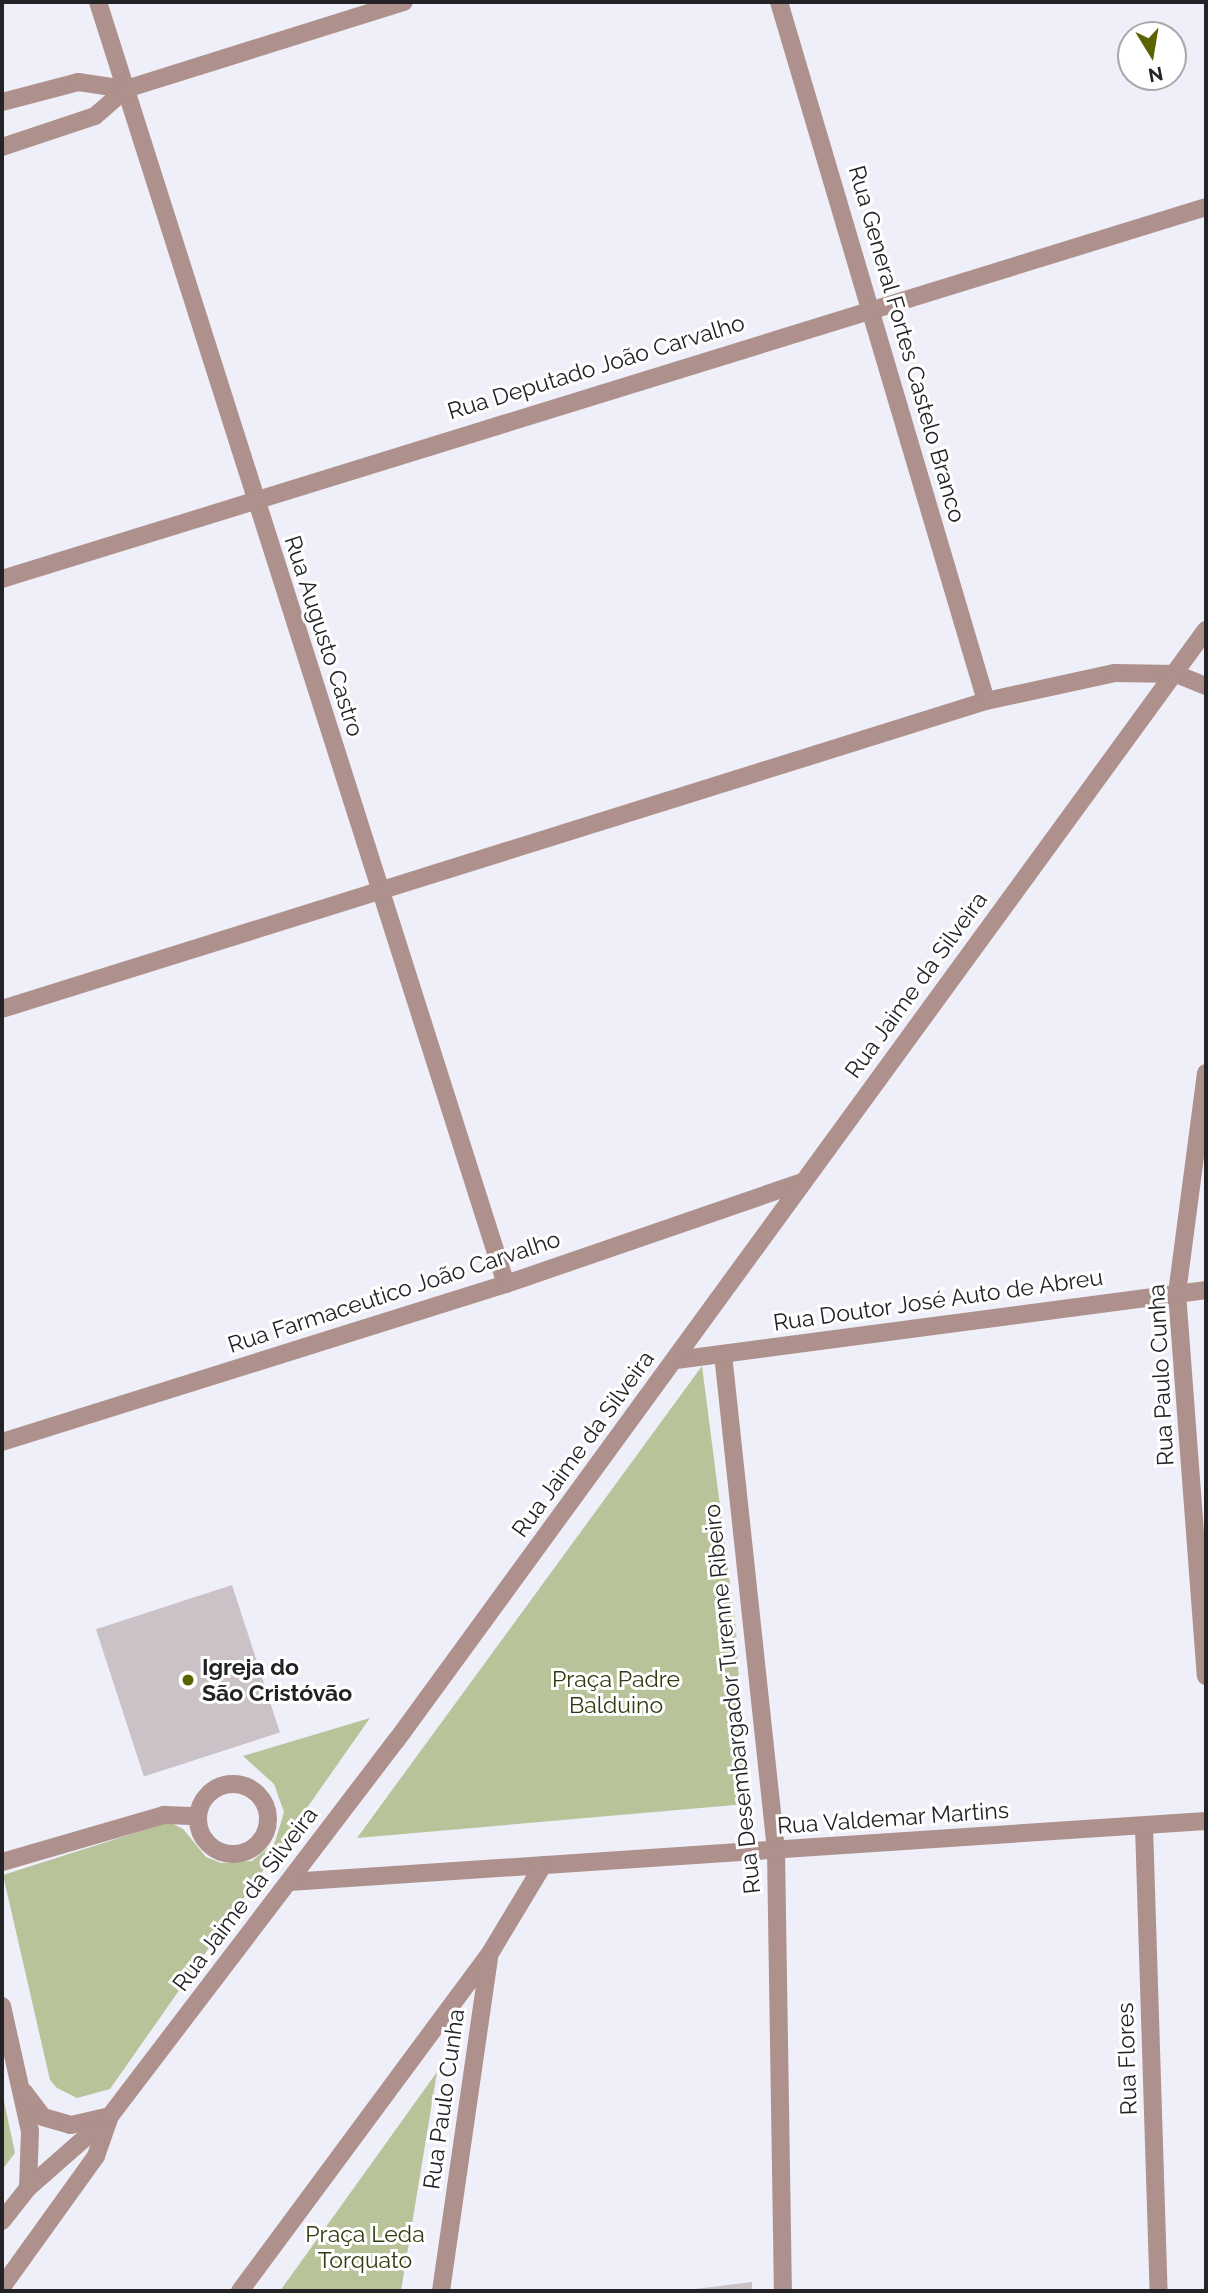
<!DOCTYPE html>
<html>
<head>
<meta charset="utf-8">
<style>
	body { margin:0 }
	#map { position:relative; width:1208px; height:2293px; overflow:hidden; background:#eeeff9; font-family:Raleway,sans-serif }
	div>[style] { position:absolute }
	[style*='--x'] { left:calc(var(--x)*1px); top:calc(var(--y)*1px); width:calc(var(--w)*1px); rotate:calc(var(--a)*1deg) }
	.green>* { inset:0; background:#b8c399 }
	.building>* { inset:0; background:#cbc2c8; transform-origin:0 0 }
	.minor>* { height:18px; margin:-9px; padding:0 9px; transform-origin:9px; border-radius:9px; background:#ae918c }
	.minor>.ring { margin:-9px; padding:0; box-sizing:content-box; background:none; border:18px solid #ae918c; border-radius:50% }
	.tertiary>* { height:18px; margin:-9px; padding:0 9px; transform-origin:9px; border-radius:9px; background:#ae918c }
	.dots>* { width:19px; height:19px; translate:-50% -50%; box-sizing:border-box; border:4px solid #fff; border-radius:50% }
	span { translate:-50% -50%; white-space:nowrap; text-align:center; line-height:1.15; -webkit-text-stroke:6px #fff; paint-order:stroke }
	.street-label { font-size:23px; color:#232327 }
	.poi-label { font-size:23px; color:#232327; font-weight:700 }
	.left { translate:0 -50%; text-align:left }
	.park-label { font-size:23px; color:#323a0f }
	.frame { position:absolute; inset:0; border:4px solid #232327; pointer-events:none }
	.north { position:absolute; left:1117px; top:21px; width:70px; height:70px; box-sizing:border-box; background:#fff; border:2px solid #a7a7a9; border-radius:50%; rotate:169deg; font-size:19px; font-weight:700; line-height:28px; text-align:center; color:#232327 }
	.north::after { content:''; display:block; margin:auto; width:24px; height:32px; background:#5b6300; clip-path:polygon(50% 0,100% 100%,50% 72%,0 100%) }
</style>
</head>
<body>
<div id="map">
	<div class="green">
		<div style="clip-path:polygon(702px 1366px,736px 1630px,746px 1804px,357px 1838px)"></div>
		<div style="clip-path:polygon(370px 1718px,110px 2089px,77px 2098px,57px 2088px,50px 2080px,3px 1875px,169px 1822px,183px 1829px,206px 1857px,221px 1863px,252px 1861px,275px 1842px,284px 1812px,274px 1784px,243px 1756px)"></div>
		<div style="clip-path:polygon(437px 2072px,401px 2291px,280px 2291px)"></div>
		<div style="clip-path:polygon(2px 2092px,15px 2153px,2px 2170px)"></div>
	</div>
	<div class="building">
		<div style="left:232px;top:1585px;width:155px;height:143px;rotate:72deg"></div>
		<div style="clip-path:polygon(752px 2282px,752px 2291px,687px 2291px,687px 2290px)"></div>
	</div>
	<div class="minor">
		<div style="--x:98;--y:2;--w:1345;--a:72.35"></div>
		<div style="--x:779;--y:2;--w:729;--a:73.5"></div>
		<div style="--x:2;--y:102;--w:79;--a:-14.7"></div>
		<div style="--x:78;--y:82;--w:49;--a:8.3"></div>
		<div style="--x:2;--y:147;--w:98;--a:-18.4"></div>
		<div style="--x:95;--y:116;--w:41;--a:-41.1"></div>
		<div style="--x:126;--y:89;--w:291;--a:-17.4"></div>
		<div style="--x:2;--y:579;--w:1260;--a:-17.17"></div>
		<div style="--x:2;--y:1009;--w:1031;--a:-17.38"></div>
		<div style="--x:986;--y:701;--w:131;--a:-12.3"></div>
		<div style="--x:1114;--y:673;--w:62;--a:0.9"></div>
		<div style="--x:1176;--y:674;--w:32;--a:22"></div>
		<div style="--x:1206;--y:1073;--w:222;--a:97.5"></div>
		<div style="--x:1177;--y:1293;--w:384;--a:85.7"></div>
		<div style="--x:723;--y:1354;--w:500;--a:83.9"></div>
		<div style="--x:776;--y:1851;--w:440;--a:89.1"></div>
		<div style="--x:676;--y:1360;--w:535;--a:-7.52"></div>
		<div style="--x:2;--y:1442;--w:528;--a:-17.41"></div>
		<div style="--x:506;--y:1284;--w:311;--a:-19"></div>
		<div class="ring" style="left:198px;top:1784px;width:52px;height:52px"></div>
		<div style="--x:1144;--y:1826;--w:465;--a:88.2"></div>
		<div style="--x:2;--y:1862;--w:169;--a:-16.2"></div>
		<div style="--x:164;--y:1815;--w:34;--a:2"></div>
		<div style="--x:289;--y:1882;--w:919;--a:-3.81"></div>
		<div style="--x:2;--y:2006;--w:128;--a:77.4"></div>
		<div style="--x:30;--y:2131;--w:57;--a:92"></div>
		<div style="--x:24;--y:2092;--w:31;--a:53"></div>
		<div style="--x:43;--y:2117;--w:29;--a:16"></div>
		<div style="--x:71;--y:2125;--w:40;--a:-13"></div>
		<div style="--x:240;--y:2291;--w:418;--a:-53.5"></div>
		<div style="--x:489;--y:1955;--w:105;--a:-59"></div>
		<div style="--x:441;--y:2291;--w:336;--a:-81.8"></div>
	</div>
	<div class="tertiary">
		<div style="--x:2;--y:2221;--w:42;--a:-51.8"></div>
		<div style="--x:28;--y:2188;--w:109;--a:-41.3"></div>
		<div style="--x:2;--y:2287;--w:161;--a:-54.3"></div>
		<div style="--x:96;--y:2156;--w:42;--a:-70.7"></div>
		<div style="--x:110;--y:2116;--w:472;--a:-52.7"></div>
		<div style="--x:396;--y:1741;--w:1375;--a:-53.91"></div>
	</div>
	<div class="dots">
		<div style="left:188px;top:1680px;background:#5b6300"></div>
	</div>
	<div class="street-label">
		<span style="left:907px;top:344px;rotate:74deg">Rua General Fortes Castelo Branco</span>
		<span style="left:596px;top:367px;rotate:-17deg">Rua Deputado João Carvalho</span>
		<span style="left:324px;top:636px;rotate:72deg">Rua Augusto Castro</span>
		<span style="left:916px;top:985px;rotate:-54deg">Rua Jaime da Silveira</span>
		<span style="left:394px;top:1292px;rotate:-18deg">Rua Farmaceutico João Carvalho</span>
		<span style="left:938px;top:1300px;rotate:-8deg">Rua Doutor José Auto de Abreu</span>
		<span style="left:1161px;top:1375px;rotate:-93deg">Rua Paulo Cunha</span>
		<span style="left:583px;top:1444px;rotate:-54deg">Rua Jaime da Silveira</span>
		<span style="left:732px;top:1699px;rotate:-96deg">Rua Desembargador Turenne Ribeiro</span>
		<span style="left:893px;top:1818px;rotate:-4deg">Rua Valdemar Martins</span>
		<span style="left:245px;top:1899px;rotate:-53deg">Rua Jaime da Silveira</span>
		<span style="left:1127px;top:2059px;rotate:-92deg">Rua Flores</span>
		<span style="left:444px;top:2099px;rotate:-82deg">Rua Paulo Cunha</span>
	</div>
	<div class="poi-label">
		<span class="left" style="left:202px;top:1680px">Igreja do<br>São Cristóvão</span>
	</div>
	<div class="park-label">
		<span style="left:616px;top:1692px">Praça Padre<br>Balduino</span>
		<span style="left:365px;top:2247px">Praça Leda<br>Torquato</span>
	</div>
	<div class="frame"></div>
	<div class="north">N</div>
</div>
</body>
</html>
